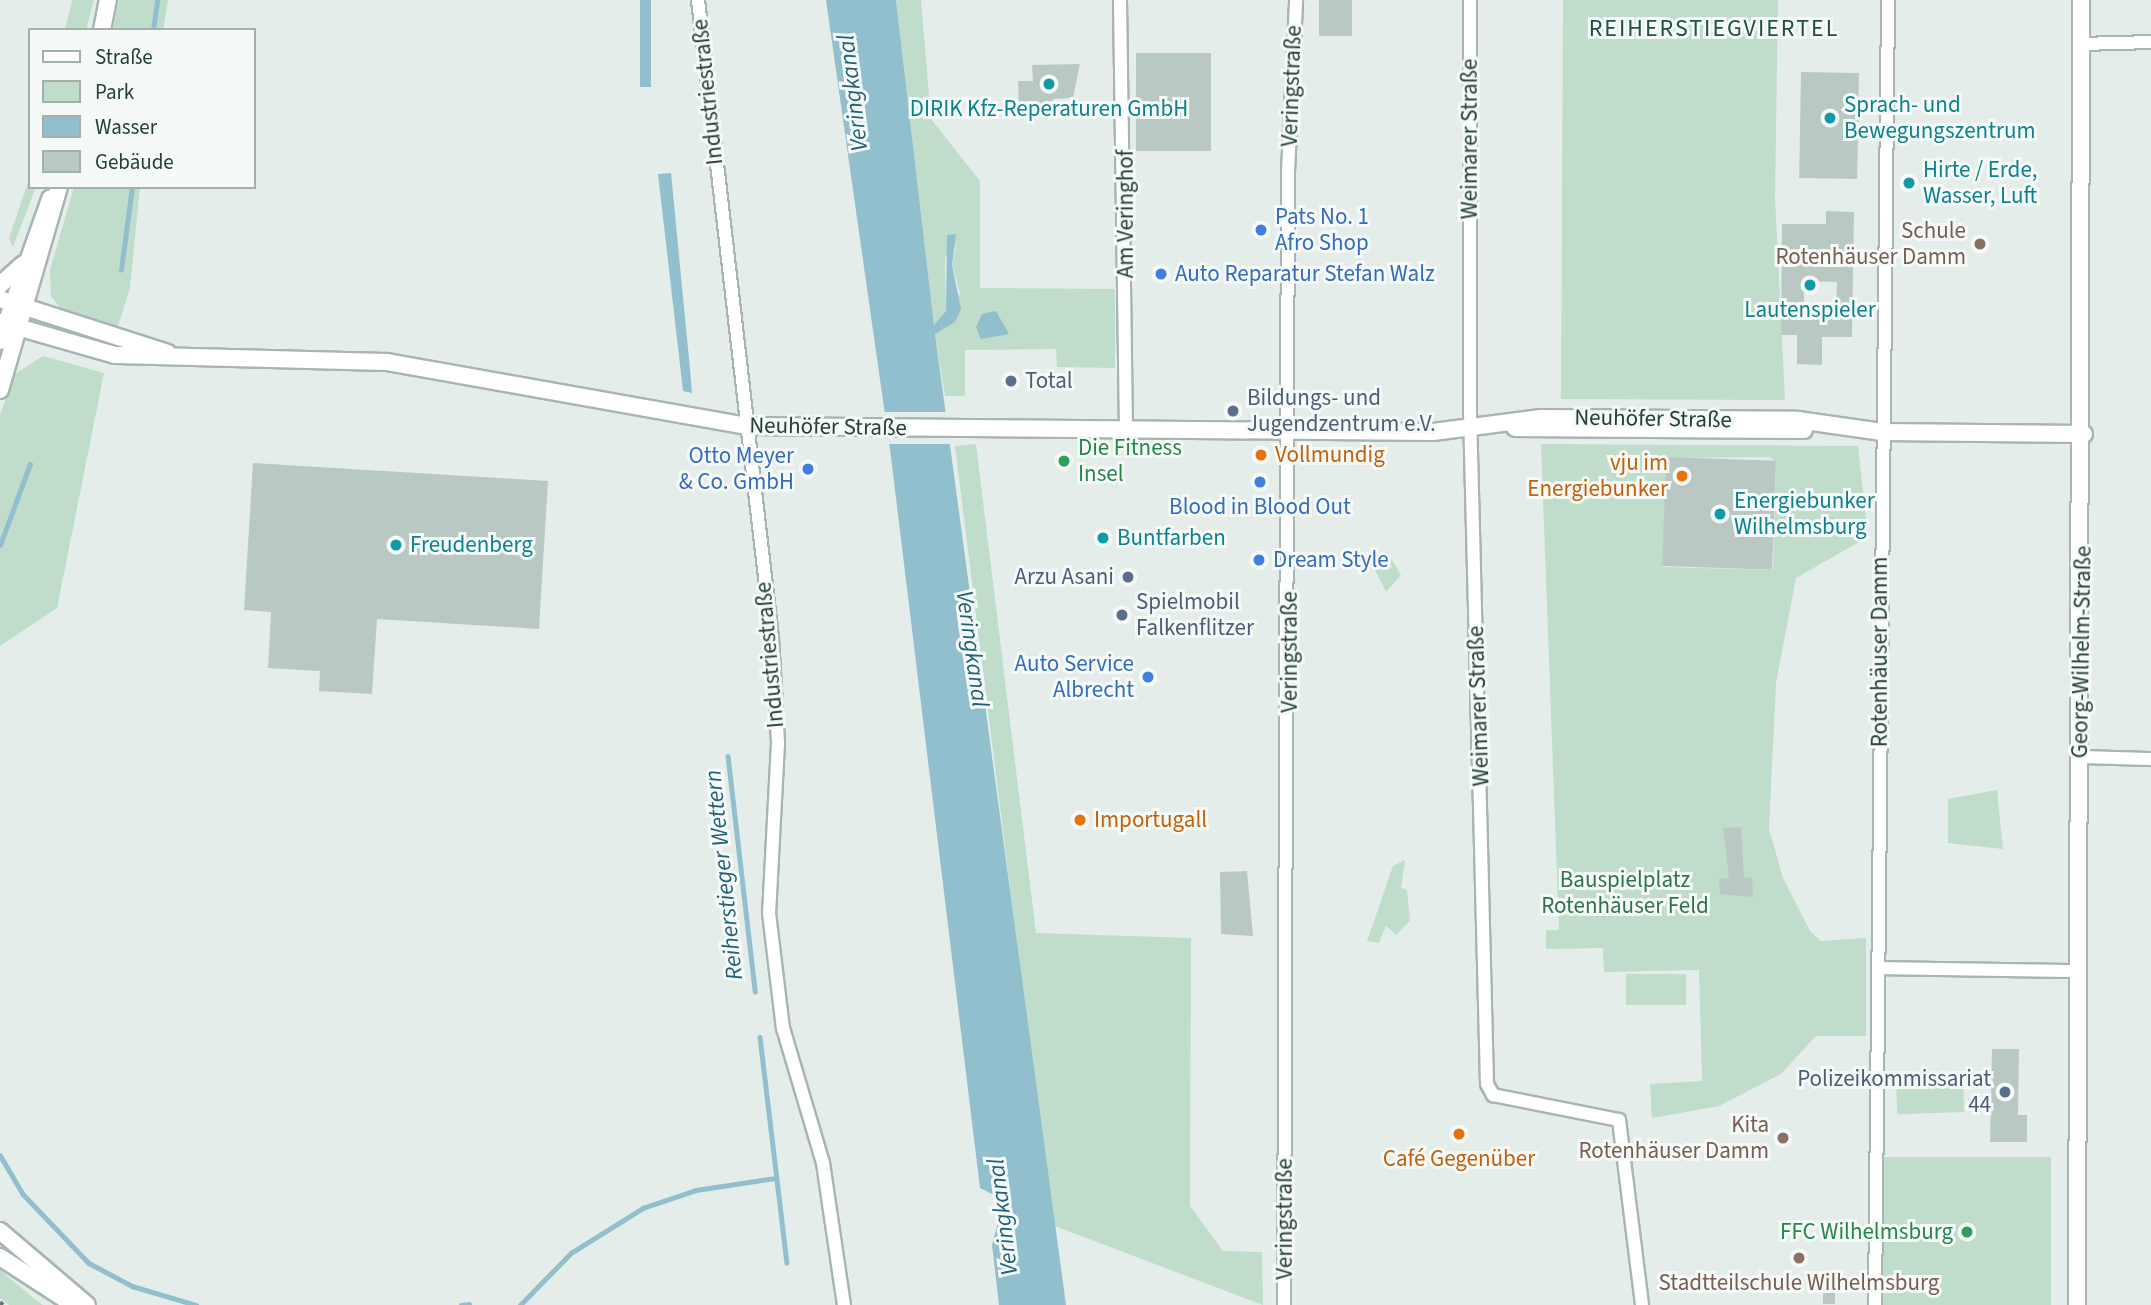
<!DOCTYPE html>
<html>
<head>
<meta charset="utf-8">
<style>
	body { margin:0 }
	#map { position:relative; width:2151px; height:1305px; overflow:hidden; background:#e5edea; font-family:"Source Sans 3",sans-serif }
	div>[style] { position:absolute }
	[style*='--x'] { left:calc(var(--x)*1px); top:calc(var(--y)*1px); width:calc(var(--w)*1px); rotate:calc(var(--a)*1deg) }
	.green>* { inset:0; background:#bfddca; transform-origin:0 0 }
	.water>* { inset:0; background:#91bfce; transform-origin:0 0 }
	.pier>* { inset:0; background:#e5edea; transform-origin:0 0 }
	.stream>* { height:4.5px; margin:-2.25px; padding:0 2.25px; transform-origin:2.25px; border-radius:2.25px; background:#91bfce }
	.building>* { inset:0; background:#bac8c4; transform-origin:0 0 }
	.roads { filter:drop-shadow(2px 0 #a8b5b2) drop-shadow(-2px 0 #a8b5b2) drop-shadow(0 2px #a8b5b2) drop-shadow(0 -2px #a8b5b2) }
	.street>* { height:12px; margin:-6px; padding:0 6px; transform-origin:6px; border-radius:6px; background:#fff }
	.secondary>* { height:16px; margin:-8px; padding:0 8px; transform-origin:8px; border-radius:8px; background:#fff }
	.rail>* { height:4.5px; margin-top:-2.25px; transform-origin:0; background:repeating-linear-gradient(90deg,#607975 0 14px,transparent 0 21px) }
	.dots>* { width:19px; height:19px; translate:-50% -50%; box-sizing:border-box; border:4px solid #f5faf8; border-radius:50% }
	span { translate:-50% -50%; white-space:nowrap; text-align:center; line-height:1.15; -webkit-text-stroke:6px #f5faf8; paint-order:stroke }
	.street-label { font-size:23px; color:#253e3a }
	.culture-label { font-size:23px; color:#0d838f }
	.left { translate:0 -50%; text-align:left }
	.shop-label { font-size:23px; color:#366cbe }
	.right { translate:-100% -50%; text-align:right }
	.education-label { font-size:23px; color:#785e54 }
	.service-label { font-size:23px; color:#4e5e75 }
	.leisure-label { font-size:23px; color:#27864d }
	.food-label { font-size:23px; color:#c56008 }
	.park-label { font-size:23px; color:#317351 }
	.neighbourhood-label { font-size:24px; color:#224f48; letter-spacing:2px }
	.water-label { font-size:24px; color:#226177; font-style:italic }
	.legend { position:absolute; left:28px; top:28px; width:228px; height:161px; box-sizing:border-box; background:#f5faf8; border:2px solid #a2afac; margin:0; padding:9px 12px; list-style:none; font-size:21px; color:#253e3a }
	.legend li { display:flex; align-items:center; gap:14px; height:35px }
	.legend b { width:35px; border:2px solid #a2afac }
</style>
</head>
<body>
<div id="map">
	<div class="green">
		<div style="clip-path:polygon(72px 0,94px 0,86px 30px,65px 30px)"></div>
		<div style="clip-path:polygon(119px 0,168px 0,163px 30px,113px 30px)"></div>
		<div style="clip-path:polygon(896px 0,921px 0,931px 119px,980px 181px,980px 288px,1115px 289px,1115px 368px,1057px 367px,1056px 349px,965px 350px,965px 396px,945px 396px,935px 334px,960px 293px,952px 265px,956px 244px,945px 258px,946px 311px,934px 325px)"></div>
		<div style="clip-path:polygon(1563px 0,1778px 0,1775px 197px,1785px 400px,1561px 399px)"></div>
		<div style="clip-path:polygon(30px 176px,30px 187px,36px 187px,13px 247px,9px 238px)"></div>
		<div style="clip-path:polygon(74px 187px,140px 187px,130px 288px,118px 326px,61px 309px,51px 296px,50px 270px)"></div>
		<div style="clip-path:polygon(43px 356px,104px 373px,57px 608px,0 646px,0 415px,15px 374px)"></div>
		<div style="clip-path:polygon(976px 444px,1036px 933px,1191px 938px,1190px 1206px,1223px 1251px,1262px 1252px,1263px 1305px,1052px 1225px,955px 446px)"></div>
		<div style="clip-path:polygon(evenodd,1541px 444px,1858px 446px,1868px 537px,1796px 578px,1776px 683px,1769px 829px,1783px 878px,1810px 931px,1821px 941px,1866px 938px,1866px 1036px,1816px 1036px,1781px 1074px,1719px 1106px,1652px 1118px,1650px 1084px,1702px 1081px,1699px 970px,1604px 972px,1603px 948px,1546px 949px,1546px 930px,1559px 930px,1541px 444px,1770px 457px,1776px 462px,1773px 570px,1663px 567px,1666px 458px,1770px 457px)"></div>
		<div style="clip-path:polygon(1387px 552px,1401px 575px,1386px 592px,1373px 566px)"></div>
		<div style="clip-path:polygon(1997px 790px,2003px 849px,1948px 843px,1948px 799px)"></div>
		<div style="clip-path:polygon(1405px 860px,1401px 888px,1407px 890px,1410px 921px,1396px 935px,1386px 926px,1379px 943px,1367px 941px,1393px 866px)"></div>
		<div style="left:1686px;top:974px;width:31px;height:60px;rotate:90deg"></div>
		<div style="left:1963px;top:1075px;width:37px;height:67px;rotate:88deg"></div>
		<div style="left:2051px;top:1157px;width:148px;height:168px;rotate:90deg"></div>
		<div style="clip-path:polygon(0 1270px,31px 1296px,43px 1305px,9px 1305px,0 1298px)"></div>
	</div>
	<div class="water">
		<div style="left:640px;top:0;width:11px;height:87px"></div>
		<div style="clip-path:polygon(826px 0,896px 0,934px 325px,946px 311px,947px 235px,956px 234px,952px 265px,961px 309px,955px 322px,935px 334px,1066px 1305px,999px 1305px,992px 1245px,1004px 1200px,980px 1188px,891px 457px)"></div>
		<div style="clip-path:polygon(671px 173px,690px 369px,692px 393px,683px 391px,658px 174px)"></div>
		<div style="clip-path:polygon(996px 311px,1009px 334px,981px 339px,976px 327px,982px 314px)"></div>
	</div>
	<div class="pier">
		<div style="left:881px;top:412px;width:71px;height:32px"></div>
	</div>
	<div class="stream">
		<div style="--x:153;--y:30;--w:30;--a:-82"></div>
		<div style="--x:121;--y:270;--w:84;--a:-82.5"></div>
		<div style="--x:0;--y:545;--w:86;--a:-69.7"></div>
		<div style="--x:728;--y:756;--w:237;--a:83.4"></div>
		<div style="--x:760;--y:1037;--w:227;--a:83.2"></div>
		<div style="--x:0;--y:1155;--w:45;--a:59.5"></div>
		<div style="--x:23;--y:1194;--w:95;--a:46.3"></div>
		<div style="--x:89;--y:1263;--w:49;--a:28.1"></div>
		<div style="--x:132;--y:1286;--w:67;--a:16.5"></div>
		<div style="--x:461;--y:1305;--w:8;--a:-7"></div>
		<div style="--x:520;--y:1305;--w:73;--a:-45.6"></div>
		<div style="--x:571;--y:1253;--w:85;--a:-32"></div>
		<div style="--x:643;--y:1208;--w:56;--a:-18.8"></div>
		<div style="--x:696;--y:1190;--w:80;--a:-8.6"></div>
	</div>
	<div class="building">
		<div style="left:1319px;top:0;width:33px;height:36px"></div>
		<div style="left:1136px;top:53px;width:75px;height:98px"></div>
		<div style="clip-path:polygon(1080px 64px,1073px 98px,1053px 99px,1054px 108px,1019px 108px,1018px 81px,1033px 81px,1032px 65px)"></div>
		<div style="left:1801px;top:72px;width:58px;height:106px;rotate:1deg"></div>
		<div style="clip-path:polygon(evenodd,1826px 211px,1854px 212px,1852px 337px,1822px 337px,1822px 365px,1797px 364px,1797px 335px,1781px 335px,1782px 224px,1826px 224px,1826px 211px,1804px 281px,1837px 282px,1836px 318px,1804px 318px,1804px 281px)"></div>
		<div style="left:1666px;top:457px;width:110px;height:109px;rotate:2deg"></div>
		<div style="clip-path:polygon(253px 463px,548px 481px,539px 629px,377px 619px,372px 694px,319px 691px,320px 671px,268px 668px,271px 612px,244px 610px)"></div>
		<div style="clip-path:polygon(1741px 827px,1744px 878px,1752px 877px,1753px 897px,1720px 894px,1719px 879px,1729px 878px,1723px 828px)"></div>
		<div style="clip-path:polygon(1247px 871px,1253px 936px,1221px 934px,1220px 872px)"></div>
		<div style="clip-path:polygon(1992px 1049px,2019px 1049px,2018px 1115px,2027px 1115px,2027px 1142px,1990px 1142px)"></div>
		<div style="clip-path:polygon(1823px 1277px,1854px 1278px,1854px 1290px,1835px 1290px,1835px 1304px,1823px 1304px)"></div>
	</div>
	<div class="roads">
		<div class="street">
			<div style="--x:698;--y:0;--w:642;--a:83.38"></div>
			<div style="--x:772;--y:638;--w:105;--a:86.7"></div>
			<div style="--x:778;--y:743;--w:170;--a:93"></div>
			<div style="--x:769;--y:913;--w:116;--a:83.1"></div>
			<div style="--x:783;--y:1028;--w:141;--a:73.5"></div>
			<div style="--x:823;--y:1163;--w:144;--a:81.6"></div>
			<div style="--x:1120;--y:0;--w:429;--a:89.2"></div>
			<div style="--x:1470;--y:0;--w:412;--a:90"></div>
			<div style="--x:1470;--y:412;--w:672;--a:88.55"></div>
			<div style="--x:1487;--y:1084;--w:13;--a:61"></div>
			<div style="--x:1493;--y:1095;--w:128;--a:11.2"></div>
			<div style="--x:1619;--y:1120;--w:186;--a:82.9"></div>
			<div style="--x:2081;--y:44;--w:70;--a:-1.6"></div>
			<div style="--x:2080;--y:757;--w:71;--a:1.6"></div>
			<div style="--x:1880;--y:968;--w:199;--a:0.9"></div>
			<div style="--x:1284;--y:1305;--w:1133;--a:-89.8"></div>
			<div style="--x:1288;--y:172;--w:172;--a:-87.3"></div>
			<div style="--x:1875;--y:1305;--w:1305;--a:-89.43"></div>
		</div>
		<div class="secondary">
			<div style="--x:102;--y:30;--w:31;--a:-79"></div>
			<div style="--x:0;--y:285;--w:31;--a:-42"></div>
			<div style="--x:0;--y:299;--w:176;--a:17.8"></div>
			<div style="--x:0;--y:322;--w:120;--a:16"></div>
			<div style="--x:115;--y:355;--w:272;--a:1.5"></div>
			<div style="--x:387;--y:362;--w:364;--a:10.1"></div>
			<div style="--x:745;--y:426;--w:688;--a:0.5"></div>
			<div style="--x:1433;--y:432;--w:109;--a:-7.4"></div>
			<div style="--x:1541;--y:418;--w:257;--a:0.4"></div>
			<div style="--x:1798;--y:420;--w:85;--a:8.1"></div>
			<div style="--x:1882;--y:432;--w:202;--a:0.6"></div>
			<div style="--x:0;--y:341;--w:151;--a:-70.6"></div>
			<div style="--x:0;--y:390;--w:211;--a:-73.8"></div>
			<div style="--x:1515;--y:428;--w:289;--a:0.4"></div>
			<div style="--x:0;--y:1231;--w:114;--a:40.4"></div>
			<div style="--x:0;--y:1257;--w:85;--a:32.9"></div>
			<div style="--x:2077;--y:1305;--w:1305;--a:-89.82"></div>
		</div>
	</div>
	<div class="rail">
		<div style="--x:0;--y:1302;--w:4;--a:45"></div>
	</div>
	<div class="dots">
		<div style="left:1049px;top:84px;background:#0f9aa8"></div>
		<div style="left:1830px;top:118px;background:#0f9aa8"></div>
		<div style="left:1909px;top:183px;background:#0f9aa8"></div>
		<div style="left:1261px;top:230px;background:#3f7fe0"></div>
		<div style="left:1980px;top:244px;background:#8d6e63"></div>
		<div style="left:1161px;top:274px;background:#3f7fe0"></div>
		<div style="left:1810px;top:285px;background:#0f9aa8"></div>
		<div style="left:1011px;top:381px;background:#5c6f8a"></div>
		<div style="left:1233px;top:411px;background:#5c6f8a"></div>
		<div style="left:1261px;top:455px;background:#e8710a"></div>
		<div style="left:1064px;top:461px;background:#2e9e5b"></div>
		<div style="left:808px;top:469px;background:#3f7fe0"></div>
		<div style="left:1682px;top:476px;background:#e8710a"></div>
		<div style="left:1260px;top:482px;background:#3f7fe0"></div>
		<div style="left:1720px;top:514px;background:#0f9aa8"></div>
		<div style="left:1103px;top:538px;background:#0f9aa8"></div>
		<div style="left:396px;top:545px;background:#0f9aa8"></div>
		<div style="left:1259px;top:560px;background:#3f7fe0"></div>
		<div style="left:1128px;top:577px;background:#5c6f8a"></div>
		<div style="left:1122px;top:615px;background:#5c6f8a"></div>
		<div style="left:1148px;top:677px;background:#3f7fe0"></div>
		<div style="left:1080px;top:820px;background:#e8710a"></div>
		<div style="left:2005px;top:1092px;background:#5c6f8a"></div>
		<div style="left:1459px;top:1134px;background:#e8710a"></div>
		<div style="left:1783px;top:1138px;background:#8d6e63"></div>
		<div style="left:1967px;top:1232px;background:#2e9e5b"></div>
		<div style="left:1799px;top:1258px;background:#8d6e63"></div>
	</div>
	<div class="street-label">
		<span style="left:1292px;top:86px;rotate:-88deg">Veringstraße</span>
		<span style="left:708px;top:92px;rotate:-96deg">Industriestraße</span>
		<span style="left:1470px;top:139px;rotate:-90deg">Weimarer Straße</span>
		<span style="left:1126px;top:214px;rotate:-90deg">Am Veringhof</span>
		<span style="left:1653px;top:419px;rotate:1deg">Neuhöfer Straße</span>
		<span style="left:828px;top:427px;rotate:1deg">Neuhöfer Straße</span>
		<span style="left:1290px;top:652px;rotate:-90deg">Veringstraße</span>
		<span style="left:1880px;top:652px;rotate:-90deg">Rotenhäuser Damm</span>
		<span style="left:2082px;top:652px;rotate:-89deg">Georg-Wilhelm-Straße</span>
		<span style="left:770px;top:655px;rotate:-95deg">Industriestraße</span>
		<span style="left:1479px;top:706px;rotate:-92deg">Weimarer Straße</span>
		<span style="left:1285px;top:1219px;rotate:-90deg">Veringstraße</span>
	</div>
	<div class="culture-label">
		<span class="left" style="left:1844px;top:118px">Sprach- und<br>Bewegungszentrum</span>
		<span style="left:1049px;top:109px">DIRIK Kfz-Reperaturen GmbH</span>
		<span class="left" style="left:1923px;top:183px">Hirte / Erde,<br>Wasser, Luft</span>
		<span style="left:1810px;top:310px">Lautenspieler</span>
		<span class="left" style="left:1734px;top:514px">Energiebunker<br>Wilhelmsburg</span>
		<span class="left" style="left:1117px;top:538px">Buntfarben</span>
		<span class="left" style="left:410px;top:545px">Freudenberg</span>
	</div>
	<div class="shop-label">
		<span class="left" style="left:1275px;top:230px">Pats No. 1<br>Afro Shop</span>
		<span class="left" style="left:1175px;top:274px">Auto Reparatur Stefan Walz</span>
		<span class="right" style="left:794px;top:469px">Otto Meyer<br>&amp; Co. GmbH</span>
		<span style="left:1260px;top:507px">Blood in Blood Out</span>
		<span class="left" style="left:1273px;top:560px">Dream Style</span>
		<span class="right" style="left:1134px;top:677px">Auto Service<br>Albrecht</span>
	</div>
	<div class="education-label">
		<span class="right" style="left:1966px;top:244px">Schule<br>Rotenhäuser Damm</span>
		<span class="right" style="left:1769px;top:1138px">Kita<br>Rotenhäuser Damm</span>
		<span style="left:1799px;top:1283px">Stadtteilschule Wilhelmsburg</span>
	</div>
	<div class="service-label">
		<span class="left" style="left:1025px;top:381px">Total</span>
		<span class="left" style="left:1247px;top:411px">Bildungs- und<br>Jugendzentrum e.V.</span>
		<span class="right" style="left:1114px;top:577px">Arzu Asani</span>
		<span class="left" style="left:1136px;top:615px">Spielmobil<br>Falkenflitzer</span>
		<span class="right" style="left:1991px;top:1092px">Polizeikommissariat<br>44</span>
	</div>
	<div class="leisure-label">
		<span class="left" style="left:1078px;top:461px">Die Fitness<br>Insel</span>
		<span class="right" style="left:1953px;top:1232px">FFC Wilhelmsburg</span>
	</div>
	<div class="food-label">
		<span class="left" style="left:1275px;top:455px">Vollmundig</span>
		<span class="right" style="left:1668px;top:476px">vju im<br>Energiebunker</span>
		<span class="left" style="left:1094px;top:820px">Importugall</span>
		<span style="left:1459px;top:1159px">Café Gegenüber</span>
	</div>
	<div class="park-label">
		<span style="left:1625px;top:893px">Bauspielplatz<br>Rotenhäuser Feld</span>
	</div>
	<div class="neighbourhood-label">
		<span style="left:1714px;top:29px">REIHERSTIEGVIERTEL</span>
	</div>
	<div class="water-label">
		<span style="left:853px;top:93px;rotate:-97deg">Veringkanal</span>
		<span style="left:972px;top:649px;rotate:82deg">Veringkanal</span>
		<span style="left:724px;top:875px;rotate:-96deg">Reiherstieger Wettern</span>
		<span style="left:1003px;top:1217px;rotate:-97deg">Veringkanal</span>
	</div>
	<ul class="legend">
	<li><b style="height:9px;background:#fff"></b>Straße</li>
	<li><b style="height:19px;background:#bfddca"></b>Park</li>
	<li><b style="height:19px;background:#91bfce"></b>Wasser</li>
	<li><b style="height:19px;background:#bac8c4"></b>Gebäude</li>
	</ul>
</div>
</body>
</html>
